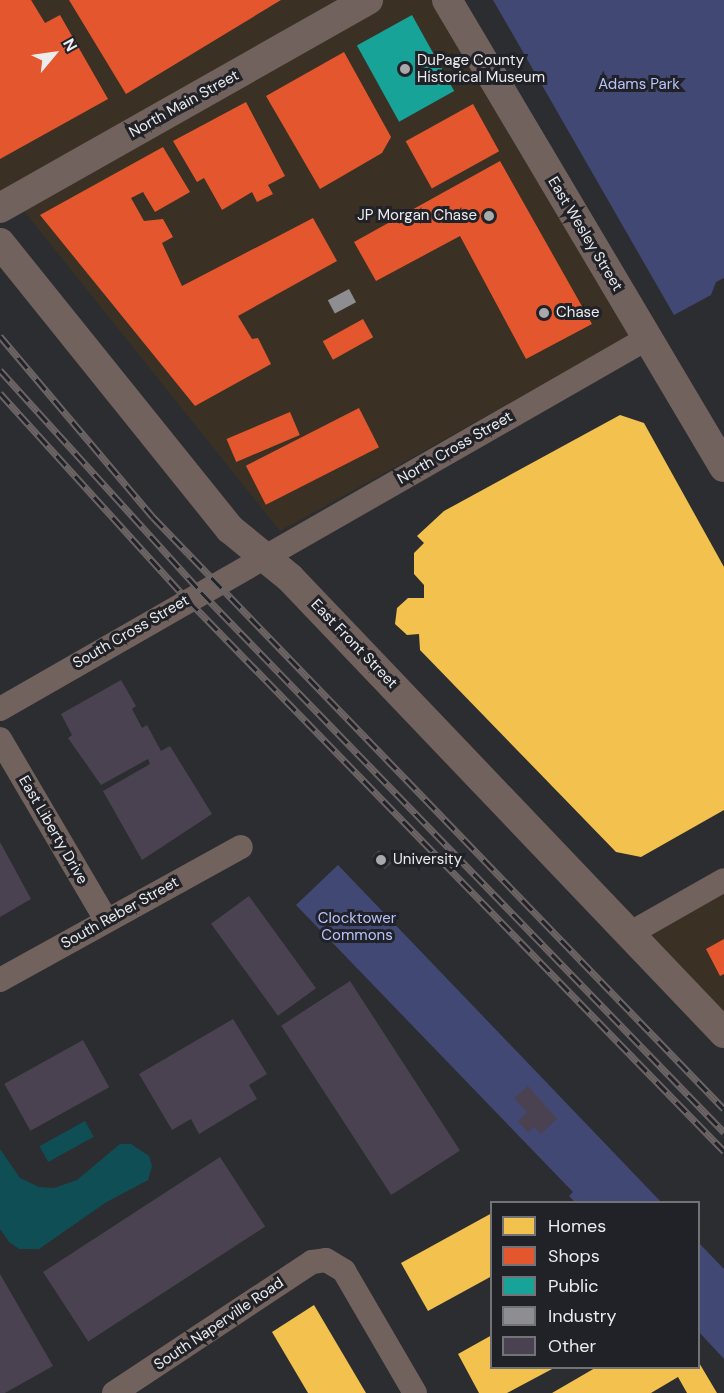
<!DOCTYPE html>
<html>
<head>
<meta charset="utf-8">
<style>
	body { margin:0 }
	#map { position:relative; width:724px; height:1393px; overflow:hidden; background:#2c2d30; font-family:"DM Sans",sans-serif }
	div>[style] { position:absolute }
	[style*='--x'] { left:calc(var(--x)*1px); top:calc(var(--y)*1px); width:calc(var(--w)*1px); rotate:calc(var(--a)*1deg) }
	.commercial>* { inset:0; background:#3a3124 }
	.green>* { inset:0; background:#424874 }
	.water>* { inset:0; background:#0f4e55; transform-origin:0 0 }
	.homes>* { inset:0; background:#f2c14e }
	.shops>* { inset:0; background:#e4572e; transform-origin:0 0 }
	.public>* { inset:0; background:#17a398; transform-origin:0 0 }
	.industry>* { inset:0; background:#8d8d92; transform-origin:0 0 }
	.building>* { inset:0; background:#4a4250; transform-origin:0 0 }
	.minor>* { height:24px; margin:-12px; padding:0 12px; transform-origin:12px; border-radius:12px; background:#71625d }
	.tertiary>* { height:30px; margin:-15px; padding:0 15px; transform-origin:15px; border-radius:15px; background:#71625d }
	.rail>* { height:7px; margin-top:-3.5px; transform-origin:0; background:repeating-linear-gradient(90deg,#212227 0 14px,#6c6464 0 28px); box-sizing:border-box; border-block:2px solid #6c6464 }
	.dots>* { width:16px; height:16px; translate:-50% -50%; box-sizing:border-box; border:3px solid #212227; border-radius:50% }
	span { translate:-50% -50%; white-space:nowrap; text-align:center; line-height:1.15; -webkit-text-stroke:6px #212227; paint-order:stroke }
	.poi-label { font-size:15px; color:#ececef }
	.left { translate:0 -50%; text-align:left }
	.right { translate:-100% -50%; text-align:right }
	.park-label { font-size:15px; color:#b8c3fd }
	.street-label { font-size:15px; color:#ececef }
	.legend { position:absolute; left:490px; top:1201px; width:210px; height:168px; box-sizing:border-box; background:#212227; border:2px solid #727377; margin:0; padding:8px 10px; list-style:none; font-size:18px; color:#ececef }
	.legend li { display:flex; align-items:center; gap:12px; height:30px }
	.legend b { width:30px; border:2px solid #727377 }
	.north { position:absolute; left:24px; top:24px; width:60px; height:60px; -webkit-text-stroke:4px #212227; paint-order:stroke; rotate:61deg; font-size:16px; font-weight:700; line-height:24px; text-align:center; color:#ececef }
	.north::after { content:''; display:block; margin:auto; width:21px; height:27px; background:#ececef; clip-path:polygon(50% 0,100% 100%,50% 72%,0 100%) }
</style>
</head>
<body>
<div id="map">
	<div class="commercial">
		<div style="clip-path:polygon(0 0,340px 0,0 192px)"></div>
		<div style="clip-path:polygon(385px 0,434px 0,632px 335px,280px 531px,24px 211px)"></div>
		<div style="clip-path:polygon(724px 892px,724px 1015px,647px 935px)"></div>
	</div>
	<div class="green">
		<div style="clip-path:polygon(493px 0,724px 0,724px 278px,716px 282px,711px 295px,674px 315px)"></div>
		<div style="clip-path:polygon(338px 865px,661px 1202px,575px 1202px,569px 1196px,573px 1192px,296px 905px)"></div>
		<div style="clip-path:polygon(698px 1242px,724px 1269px,724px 1359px,699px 1332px)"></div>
	</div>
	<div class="water">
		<div style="left:85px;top:1121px;width:18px;height:52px;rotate:61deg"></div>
		<div style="clip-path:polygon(120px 1144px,131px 1144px,149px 1156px,152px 1166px,148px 1180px,105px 1203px,39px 1249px,19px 1249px,9px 1242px,0 1229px,0 1149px,20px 1178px,39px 1187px,54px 1188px,77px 1180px)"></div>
	</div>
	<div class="homes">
		<div style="clip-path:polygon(620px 415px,644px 423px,724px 567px,724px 810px,641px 857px,616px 852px,420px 650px,419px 634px,407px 635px,395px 624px,397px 608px,408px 598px,424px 598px,424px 585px,414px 574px,414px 553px,424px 543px,417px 536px,444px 511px)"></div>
		<div style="clip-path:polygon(492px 1213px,492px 1276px,428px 1311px,401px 1263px)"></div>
		<div style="clip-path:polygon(314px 1305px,366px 1393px,308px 1393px,272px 1332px)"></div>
		<div style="clip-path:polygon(492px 1335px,492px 1368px,554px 1368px,507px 1393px,479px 1393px,458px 1354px)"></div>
		<div style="clip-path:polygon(698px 1361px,717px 1393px,687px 1393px,678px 1377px,651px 1393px,552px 1393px,595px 1368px,698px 1368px)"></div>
	</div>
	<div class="shops">
		<div style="clip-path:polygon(0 0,31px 0,45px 23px,60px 15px,108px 99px,0 159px)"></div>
		<div style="clip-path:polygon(69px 0,281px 0,126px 94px)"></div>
		<div style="clip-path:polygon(344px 52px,391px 137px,382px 153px,320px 189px,266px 96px)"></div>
		<div style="clip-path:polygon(246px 102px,285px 176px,268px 185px,273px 194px,257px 202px,252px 192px,222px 210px,204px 178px,197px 182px,173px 141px)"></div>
		<div style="left:473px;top:104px;width:54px;height:77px;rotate:61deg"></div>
		<div style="clip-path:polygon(163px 147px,190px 192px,155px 212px,143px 192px,131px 198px,144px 221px,163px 219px,173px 237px,162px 243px,182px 286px,313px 218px,337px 261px,238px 316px,252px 339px,258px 338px,271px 364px,195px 406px,40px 215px)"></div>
		<div style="clip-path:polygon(500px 161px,592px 324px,526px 359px,460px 236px,376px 281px,354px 242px)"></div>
		<div style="left:363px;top:319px;width:21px;height:46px;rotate:61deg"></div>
		<div style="left:359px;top:408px;width:44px;height:127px;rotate:63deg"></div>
		<div style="left:290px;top:412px;width:25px;height:69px;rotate:67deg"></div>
		<div style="clip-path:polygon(724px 939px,724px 974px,720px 976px,706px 949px)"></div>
	</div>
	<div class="public">
		<div style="left:412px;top:15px;width:87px;height:63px;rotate:61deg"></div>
	</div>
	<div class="industry">
		<div style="left:349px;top:289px;width:15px;height:24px;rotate:62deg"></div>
	</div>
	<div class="building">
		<div style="clip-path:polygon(121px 680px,136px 706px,132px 709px,142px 728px,147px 725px,161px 751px,170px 746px,212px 814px,142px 860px,103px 791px,150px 764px,148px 759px,101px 785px,68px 738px,72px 735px,61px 714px)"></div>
		<div style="clip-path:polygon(0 842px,31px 899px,0 917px)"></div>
		<div style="left:379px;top:850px;width:18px;height:9px;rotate:47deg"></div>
		<div style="left:249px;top:896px;width:114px;height:47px;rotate:54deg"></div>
		<div style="left:350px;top:981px;width:202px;height:82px;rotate:57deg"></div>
		<div style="clip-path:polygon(233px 1019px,267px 1074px,249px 1085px,257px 1099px,199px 1134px,191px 1119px,172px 1130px,139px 1074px)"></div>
		<div style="left:83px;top:1040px;width:54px;height:90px;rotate:61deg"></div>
		<div style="clip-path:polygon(528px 1086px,557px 1119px,541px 1134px,534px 1127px,528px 1133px,518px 1121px,527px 1112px,514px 1098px)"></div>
		<div style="left:220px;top:1157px;width:83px;height:211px;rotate:57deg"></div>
		<div style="clip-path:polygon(0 1274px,53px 1366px,5px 1393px,0 1393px)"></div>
	</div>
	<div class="minor">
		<div style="--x:0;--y:709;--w:744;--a:-29.8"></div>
		<div style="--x:0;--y:739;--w:210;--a:59.6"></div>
		<div style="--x:629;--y:934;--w:109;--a:-29.6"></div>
		<div style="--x:0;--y:980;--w:275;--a:-28.9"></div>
		<div style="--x:114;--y:1393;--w:237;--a:-33.5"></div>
		<div style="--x:312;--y:1262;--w:14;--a:-8"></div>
		<div style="--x:326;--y:1260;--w:21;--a:31"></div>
		<div style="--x:344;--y:1271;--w:141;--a:59.8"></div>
	</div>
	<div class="tertiary">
		<div style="--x:447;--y:0;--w:543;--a:59.33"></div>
		<div style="--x:0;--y:208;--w:423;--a:-29.5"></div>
		<div style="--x:0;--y:243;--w:367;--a:51.2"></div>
		<div style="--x:230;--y:529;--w:77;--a:39.2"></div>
		<div style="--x:290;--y:578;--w:629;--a:46.35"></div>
	</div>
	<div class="rail">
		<div style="--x:0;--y:336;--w:237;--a:49.8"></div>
		<div style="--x:153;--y:517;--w:822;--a:46.03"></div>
		<div style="--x:0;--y:370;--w:299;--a:47.8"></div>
		<div style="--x:201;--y:592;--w:752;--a:45.92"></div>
		<div style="--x:0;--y:393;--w:280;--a:47.8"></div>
		<div style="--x:188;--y:600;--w:769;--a:45.79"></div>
	</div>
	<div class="dots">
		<div style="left:405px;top:69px;background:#a9a9ac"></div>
		<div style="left:489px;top:216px;background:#a9a9ac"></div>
		<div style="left:544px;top:313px;background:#a9a9ac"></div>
		<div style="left:381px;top:860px;background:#a9a9ac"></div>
	</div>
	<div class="poi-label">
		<span class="left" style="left:417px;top:69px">DuPage County<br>Historical Museum</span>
		<span class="right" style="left:477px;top:216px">JP Morgan Chase</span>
		<span class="left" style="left:556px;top:313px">Chase</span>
		<span class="left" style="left:393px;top:860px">University</span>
	</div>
	<div class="park-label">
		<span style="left:639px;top:85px">Adams Park</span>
		<span style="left:357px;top:927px">Clocktower<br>Commons</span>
	</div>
	<div class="street-label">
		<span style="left:184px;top:104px;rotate:-29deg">North Main Street</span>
		<span style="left:585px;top:234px;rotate:59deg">East Wesley Street</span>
		<span style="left:455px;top:448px;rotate:-30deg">North Cross Street</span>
		<span style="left:131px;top:632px;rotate:-30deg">South Cross Street</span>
		<span style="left:354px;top:644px;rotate:46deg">East Front Street</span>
		<span style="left:53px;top:830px;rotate:60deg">East Liberty Drive</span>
		<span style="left:120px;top:913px;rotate:-29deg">South Reber Street</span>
		<span style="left:219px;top:1324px;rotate:-34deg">South Naperville Road</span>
	</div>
	<ul class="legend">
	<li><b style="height:16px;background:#f2c14e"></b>Homes</li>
	<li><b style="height:16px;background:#e4572e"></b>Shops</li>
	<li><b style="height:16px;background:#17a398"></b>Public</li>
	<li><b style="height:16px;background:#8d8d92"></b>Industry</li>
	<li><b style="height:16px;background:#4a4250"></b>Other</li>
	</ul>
	<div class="north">N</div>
</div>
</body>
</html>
